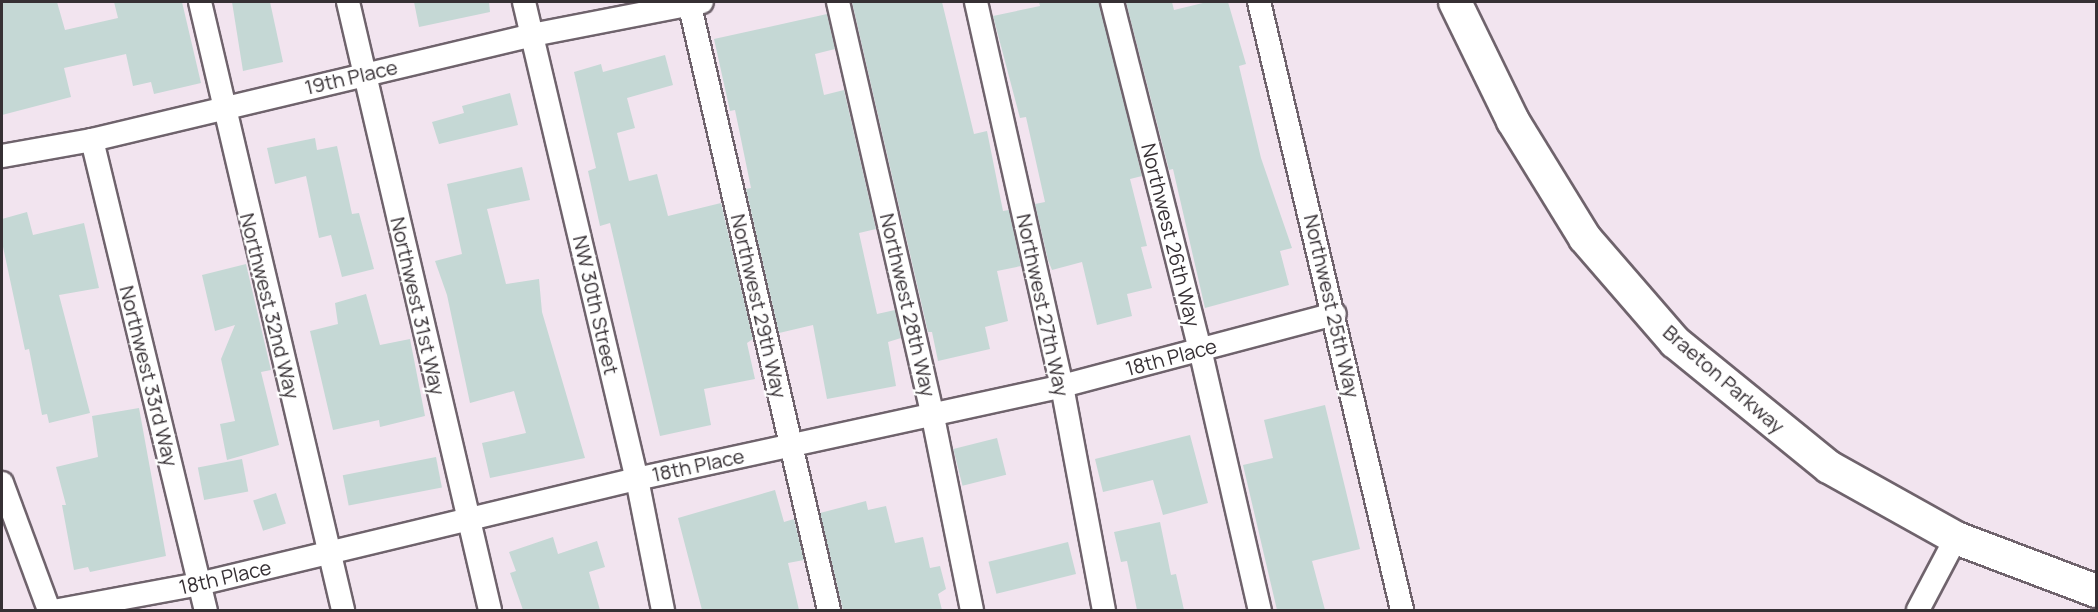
<!DOCTYPE html>
<html>
<head>
<meta charset="utf-8">
<style>
	body { margin:0 }
	#map { position:relative; width:2098px; height:612px; overflow:hidden; background:#f2e4ef; font-family:Manrope,sans-serif }
	div>[style] { position:absolute }
	[style*='--x'] { left:calc(var(--x)*1px); top:calc(var(--y)*1px); width:calc(var(--w)*1px); rotate:calc(var(--a)*1deg) }
	.building>* { inset:0; background:#c5d8d5; transform-origin:0 0 }
	.roads { filter:drop-shadow(2px 0 #6f636c) drop-shadow(-2px 0 #6f636c) drop-shadow(0 2px #6f636c) drop-shadow(0 -2px #6f636c) }
	.street>* { height:22px; margin:-11px; padding:0 11px; transform-origin:11px; border-radius:11px; background:#fff }
	.secondary>* { height:32px; margin:-16px; padding:0 16px; transform-origin:16px; border-radius:16px; background:#fff }
	span { translate:-50% -50%; white-space:nowrap; text-align:center; line-height:1.15; -webkit-text-stroke:4.5px #fff; paint-order:stroke }
	.street-label { font-size:20px; color:#363034 }
	.frame { position:absolute; inset:0; border:3px solid #363034; pointer-events:none }
</style>
</head>
<body>
<div id="map">
	<div class="building">
		<div style="clip-path:polygon(2px 2px,57px 2px,65px 30px,118px 18px,114px 2px,182px 2px,201px 83px,154px 94px,151px 82px,133px 86px,126px 54px,64px 68px,71px 97px,2px 115px)"></div>
		<div style="clip-path:polygon(232px 2px,270px 2px,283px 62px,243px 71px)"></div>
		<div style="clip-path:polygon(414px 2px,489px 2px,490px 12px,419px 27px)"></div>
		<div style="clip-path:polygon(852px 2px,942px 2px,974px 134px,987px 131px,1003px 211px,1009px 210px,1021px 266px,997px 271px,1008px 321px,985px 327px,990px 349px,938px 361px,932px 332px,928px 332px)"></div>
		<div style="clip-path:polygon(1039px 2px,1099px 2px,1142px 176px,1130px 179px,1147px 246px,1141px 247px,1152px 288px,1127px 294px,1132px 316px,1097px 325px,1082px 262px,1052px 270px,1048px 260px,1035px 204px,1045px 202px,1026px 117px,1020px 118px,993px 16px,1040px 6px)"></div>
		<div style="clip-path:polygon(1126px 2px,1172px 2px,1174px 10px,1207px 2px,1228px 2px,1246px 64px,1239px 66px,1261px 158px,1292px 248px,1280px 251px,1289px 285px,1205px 308px,1173px 169px,1169px 170px)"></div>
		<div style="clip-path:polygon(827px 14px,835px 49px,815px 54px,824px 95px,844px 90px,876px 229px,859px 233px,877px 314px,895px 310px,901px 338px,888px 342px,896px 386px,827px 399px,813px 325px,779px 333px,746px 189px,751px 188px,735px 110px,730px 111px,714px 39px)"></div>
		<div style="clip-path:polygon(665px 55px,673px 85px,627px 98px,635px 128px,617px 133px,629px 181px,657px 174px,668px 216px,721px 203px,753px 339px,747px 343px,755px 379px,704px 389px,711px 425px,660px 436px,610px 223px,600px 226px,588px 171px,596px 168px,574px 72px,601px 64px,603px 72px)"></div>
		<div style="clip-path:polygon(510px 93px,518px 125px,439px 144px,432px 122px,464px 113px,462px 106px)"></div>
		<div style="clip-path:polygon(315px 138px,317px 150px,337px 146px,352px 214px,359px 213px,374px 269px,342px 277px,331px 235px,319px 238px,306px 176px,275px 184px,267px 148px)"></div>
		<div style="clip-path:polygon(522px 167px,530px 200px,487px 209px,506px 284px,539px 279px,542px 312px,585px 458px,490px 478px,482px 443px,526px 433px,514px 391px,470px 403px,447px 295px,435px 261px,462px 254px,447px 184px)"></div>
		<div style="clip-path:polygon(27px 212px,33px 235px,84px 223px,99px 288px,59px 295px,90px 413px,49px 423px,47px 414px,42px 415px,29px 349px,25px 350px,2px 242px,2px 219px)"></div>
		<div style="clip-path:polygon(246px 264px,271px 370px,261px 372px,279px 445px,227px 460px,220px 424px,235px 421px,221px 359px,235px 325px,215px 331px,202px 275px)"></div>
		<div style="clip-path:polygon(366px 294px,380px 345px,410px 339px,425px 416px,380px 427px,379px 420px,333px 430px,310px 331px,338px 324px,335px 303px)"></div>
		<div style="clip-path:polygon(1325px 405px,1360px 549px,1312px 561px,1325px 610px,1277px 610px,1243px 465px,1273px 458px,1264px 420px)"></div>
		<div style="clip-path:polygon(139px 408px,166px 556px,90px 572px,88px 567px,74px 570px,62px 505px,66px 505px,56px 467px,98px 457px,92px 416px)"></div>
		<div style="clip-path:polygon(1190px 435px,1208px 503px,1163px 515px,1153px 480px,1103px 492px,1095px 459px)"></div>
		<div style="left:997px;top:438px;width:38px;height:45px;rotate:76deg"></div>
		<div style="left:436px;top:457px;width:31px;height:95px;rotate:79deg"></div>
		<div style="left:242px;top:459px;width:33px;height:45px;rotate:79deg"></div>
		<div style="clip-path:polygon(775px 490px,784px 522px,794px 519px,804px 560px,788px 563px,799px 610px,702px 610px,678px 518px)"></div>
		<div style="left:276px;top:493px;width:32px;height:24px;rotate:72deg"></div>
		<div style="clip-path:polygon(866px 501px,868px 510px,886px 506px,895px 543px,923px 537px,930px 568px,940px 566px,946px 589px,938px 594px,942px 610px,843px 610px,820px 513px)"></div>
		<div style="clip-path:polygon(1160px 522px,1171px 575px,1176px 574px,1184px 610px,1137px 610px,1127px 561px,1121px 562px,1114px 532px)"></div>
		<div style="clip-path:polygon(553px 537px,558px 554px,597px 541px,605px 567px,589px 572px,600px 610px,523px 610px,510px 573px,516px 571px,509px 552px)"></div>
		<div style="left:1068px;top:542px;width:33px;height:82px;rotate:76deg"></div>
	</div>
	<div class="roads">
		<div class="street">
			<div style="--x:200;--y:2;--w:625;--a:76.76"></div>
			<div style="--x:348;--y:2;--w:624;--a:76.85"></div>
			<div style="--x:524;--y:2;--w:490;--a:76.7"></div>
			<div style="--x:637;--y:479;--w:134;--a:78.8"></div>
			<div style="--x:689;--y:2;--w:624;--a:77.03"></div>
			<div style="--x:838;--y:2;--w:421;--a:77.1"></div>
			<div style="--x:932;--y:412;--w:202;--a:78.6"></div>
			<div style="--x:976;--y:2;--w:394;--a:77.4"></div>
			<div style="--x:1062;--y:386;--w:228;--a:79.4"></div>
			<div style="--x:1112;--y:2;--w:358;--a:75.8"></div>
			<div style="--x:1200;--y:349;--w:268;--a:77.1"></div>
			<div style="--x:1259;--y:2;--w:625;--a:76.76"></div>
			<div style="--x:92;--y:140;--w:484;--a:76.4"></div>
			<div style="--x:2;--y:156;--w:91;--a:-10.1"></div>
			<div style="--x:92;--y:140;--w:452;--a:-13.4"></div>
			<div style="--x:532;--y:35;--w:173;--a:-11"></div>
			<div style="--x:2;--y:483;--w:135;--a:69.7"></div>
			<div style="--x:59;--y:610;--w:142;--a:-10.5"></div>
			<div style="--x:199;--y:584;--w:450;--a:-13.5"></div>
			<div style="--x:637;--y:479;--w:435;--a:-12.3"></div>
			<div style="--x:1062;--y:386;--w:282;--a:-14.8"></div>
			<div style="--x:1918;--y:610;--w:81;--a:-62.2"></div>
		</div>
		<div class="secondary">
			<div style="--x:1455;--y:2;--w:132;--a:64"></div>
			<div style="--x:1513;--y:121;--w:137;--a:58.4"></div>
			<div style="--x:1585;--y:238;--w:138;--a:49.1"></div>
			<div style="--x:1675;--y:342;--w:198;--a:39.1"></div>
			<div style="--x:1829;--y:467;--w:145;--a:29.2"></div>
			<div style="--x:1956;--y:538;--w:150;--a:20.7"></div>
		</div>
	</div>
	<div class="street-label">
		<span style="left:351px;top:77px;rotate:-13deg">19th Place</span>
		<span style="left:1171px;top:235px;rotate:76deg">Northwest 26th Way</span>
		<span style="left:596px;top:305px;rotate:77deg">NW 30th Street</span>
		<span style="left:908px;top:305px;rotate:77deg">Northwest 28th Way</span>
		<span style="left:1043px;top:305px;rotate:78deg">Northwest 27th Way</span>
		<span style="left:270px;top:306px;rotate:76deg">Northwest 32nd Way</span>
		<span style="left:418px;top:306px;rotate:77deg">Northwest 31st Way</span>
		<span style="left:759px;top:306px;rotate:77deg">Northwest 29th Way</span>
		<span style="left:1332px;top:306px;rotate:77deg">Northwest 25th Way</span>
		<span style="left:1171px;top:357px;rotate:-15deg">18th Place</span>
		<span style="left:149px;top:376px;rotate:76deg">Northwest 33rd Way</span>
		<span style="left:1724px;top:379px;rotate:41deg">Braeton Parkway</span>
		<span style="left:698px;top:465px;rotate:-12deg">18th Place</span>
		<span style="left:225px;top:577px;rotate:-13deg">18th Place</span>
	</div>
	<div class="frame"></div>
</div>
</body>
</html>
